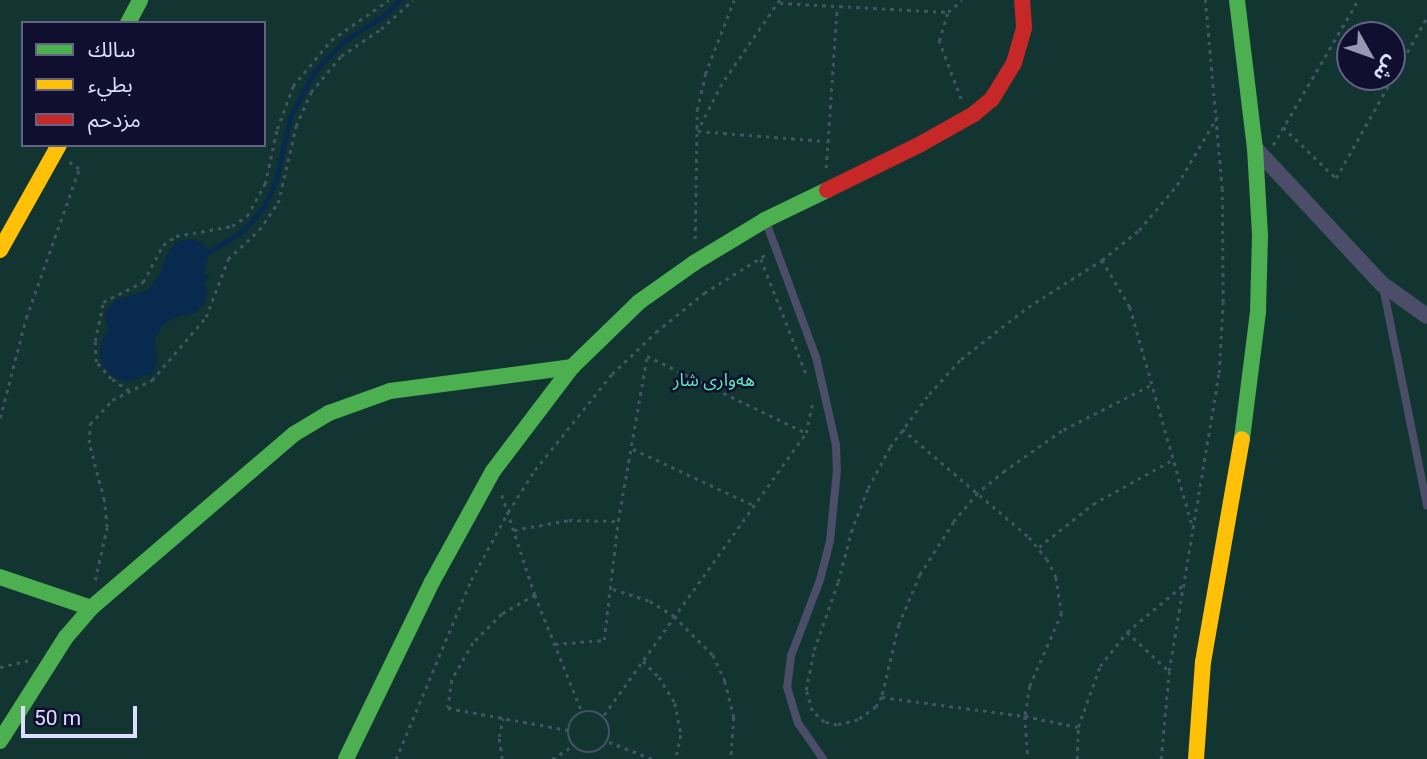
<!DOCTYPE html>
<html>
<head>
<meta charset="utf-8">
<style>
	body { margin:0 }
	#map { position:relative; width:1427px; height:759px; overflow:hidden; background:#171628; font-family:Roboto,"Noto Sans Arabic",sans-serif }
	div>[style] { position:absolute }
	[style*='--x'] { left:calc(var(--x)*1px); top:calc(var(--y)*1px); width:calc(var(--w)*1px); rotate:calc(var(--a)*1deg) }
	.green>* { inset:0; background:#123532 }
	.water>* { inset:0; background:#072a4e }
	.stream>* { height:4.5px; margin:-2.25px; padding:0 2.25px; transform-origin:2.25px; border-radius:2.25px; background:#072a4e }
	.path>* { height:2.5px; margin-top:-1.25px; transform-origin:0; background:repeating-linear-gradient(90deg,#425463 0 3.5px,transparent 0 8.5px) }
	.path>.ring { margin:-1.25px; padding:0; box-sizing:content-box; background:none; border:2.5px solid #425463; border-radius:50% }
	.lane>* { height:8px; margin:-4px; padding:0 4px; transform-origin:4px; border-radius:4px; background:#4b4d69 }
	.street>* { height:16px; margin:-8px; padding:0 8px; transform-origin:8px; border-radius:8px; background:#4b4d69 }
	.fast>* { height:16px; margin:-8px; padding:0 8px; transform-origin:8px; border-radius:8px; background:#4caf50 }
	.slow>* { height:16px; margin:-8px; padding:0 8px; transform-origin:8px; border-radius:8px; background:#ffc107 }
	.jam>* { height:16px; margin:-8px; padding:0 8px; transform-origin:8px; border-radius:8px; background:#c62828 }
	span { translate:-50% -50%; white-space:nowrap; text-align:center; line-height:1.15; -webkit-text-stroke:5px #100f2f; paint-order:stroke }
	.park-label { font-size:18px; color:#5bedb4 }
	.legend { position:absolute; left:21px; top:21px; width:245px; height:126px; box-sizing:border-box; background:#100f2f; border:2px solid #626282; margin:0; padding:9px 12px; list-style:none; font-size:21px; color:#dddeff }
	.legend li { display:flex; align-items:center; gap:14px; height:35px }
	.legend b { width:35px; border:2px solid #626282 }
	.north { position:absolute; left:1336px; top:21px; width:70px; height:70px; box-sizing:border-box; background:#100f2f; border:2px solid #626282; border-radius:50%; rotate:130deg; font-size:19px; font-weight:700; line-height:28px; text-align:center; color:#dddeff }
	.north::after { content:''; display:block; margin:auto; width:24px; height:32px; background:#9898b4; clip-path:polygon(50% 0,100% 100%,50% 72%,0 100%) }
	.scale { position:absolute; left:21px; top:706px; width:116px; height:32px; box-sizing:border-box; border:4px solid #dddeff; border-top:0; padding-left:9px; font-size:21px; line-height:24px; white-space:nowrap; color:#dddeff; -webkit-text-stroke:5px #100f2f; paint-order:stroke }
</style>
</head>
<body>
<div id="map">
	<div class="green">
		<div style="clip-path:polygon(evenodd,0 0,1427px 0,1427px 759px,0 759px,0 0,23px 23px,264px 23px,264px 145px,23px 145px,23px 23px,0 0,1350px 35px,1392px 35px,1392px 77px,1350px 77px,1350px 35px)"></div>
	</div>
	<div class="water">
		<div style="clip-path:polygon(191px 239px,201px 242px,209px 252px,204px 273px,210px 278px,204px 282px,207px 294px,204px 305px,195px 313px,173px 318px,162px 326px,155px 339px,157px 364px,151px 377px,147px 374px,136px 380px,125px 381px,114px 377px,104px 368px,100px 354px,101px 342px,109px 329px,105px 319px,107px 309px,116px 300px,148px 290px,159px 275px,170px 249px,179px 241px)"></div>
	</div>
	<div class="stream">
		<div style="--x:209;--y:252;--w:40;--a:-32"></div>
		<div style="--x:243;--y:231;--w:32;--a:-49"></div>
		<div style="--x:264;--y:207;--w:30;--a:-66"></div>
		<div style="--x:276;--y:180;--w:64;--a:-77.3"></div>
		<div style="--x:290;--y:118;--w:52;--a:-62.4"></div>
		<div style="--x:314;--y:72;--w:42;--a:-46"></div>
		<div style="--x:343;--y:42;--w:51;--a:-33.1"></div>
		<div style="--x:386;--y:14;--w:20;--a:-45"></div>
	</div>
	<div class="path">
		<div style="--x:780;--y:0;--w:102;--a:124.6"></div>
		<div style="--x:722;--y:84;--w:53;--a:117.1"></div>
		<div style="--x:698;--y:131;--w:127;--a:4.5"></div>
		<div style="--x:780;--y:3;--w:168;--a:3.1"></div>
		<div style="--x:961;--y:99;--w:62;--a:-110.8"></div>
		<div style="--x:939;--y:41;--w:30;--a:-73"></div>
		<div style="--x:948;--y:12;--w:18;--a:-41"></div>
		<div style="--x:1283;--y:127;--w:74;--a:43.9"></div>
		<div style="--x:1336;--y:178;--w:185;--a:-60.5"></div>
		<div style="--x:1273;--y:145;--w:168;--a:-59.6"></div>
		<div style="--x:826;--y:168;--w:160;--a:-86.1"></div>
		<div style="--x:695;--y:239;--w:129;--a:-89.1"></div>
		<div style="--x:697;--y:110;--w:37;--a:-77"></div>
		<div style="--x:705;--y:74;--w:79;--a:-68.6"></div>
		<div style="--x:761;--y:259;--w:123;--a:68.5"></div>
		<div style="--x:1102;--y:260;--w:55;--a:59.2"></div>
		<div style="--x:1130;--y:307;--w:226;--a:74.1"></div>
		<div style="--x:1150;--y:386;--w:99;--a:152.9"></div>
		<div style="--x:1062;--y:431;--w:70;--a:144.9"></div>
		<div style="--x:1005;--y:471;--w:35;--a:141"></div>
		<div style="--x:978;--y:493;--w:38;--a:130"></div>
		<div style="--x:954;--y:522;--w:63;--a:122.7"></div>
		<div style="--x:920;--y:575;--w:54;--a:112.8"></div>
		<div style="--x:899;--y:625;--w:74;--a:103.3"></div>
		<div style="--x:882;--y:697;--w:12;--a:121"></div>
		<div style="--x:876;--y:707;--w:22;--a:144"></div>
		<div style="--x:858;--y:720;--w:22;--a:167"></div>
		<div style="--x:837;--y:725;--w:13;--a:-167"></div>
		<div style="--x:824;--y:722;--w:16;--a:-137"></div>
		<div style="--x:812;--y:711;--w:22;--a:-106"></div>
		<div style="--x:806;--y:690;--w:41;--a:-78.7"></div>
		<div style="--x:814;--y:650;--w:72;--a:-70.6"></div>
		<div style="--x:838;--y:582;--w:52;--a:-75.4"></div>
		<div style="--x:851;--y:532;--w:47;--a:-68.9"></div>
		<div style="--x:868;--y:488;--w:47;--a:-61.8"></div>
		<div style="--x:890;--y:447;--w:66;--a:-53.7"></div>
		<div style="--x:929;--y:394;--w:47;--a:-47.6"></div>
		<div style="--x:961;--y:359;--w:85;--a:-37.8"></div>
		<div style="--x:1028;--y:307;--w:88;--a:-32.4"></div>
		<div style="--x:1102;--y:260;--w:48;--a:-39"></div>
		<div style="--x:1139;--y:230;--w:59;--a:-49.8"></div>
		<div style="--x:1177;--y:185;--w:79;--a:-59.5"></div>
		<div style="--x:129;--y:391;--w:22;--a:-146"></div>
		<div style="--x:111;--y:379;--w:23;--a:-131"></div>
		<div style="--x:96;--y:362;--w:21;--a:-93"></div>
		<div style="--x:95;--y:341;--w:40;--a:-78"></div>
		<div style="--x:103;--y:302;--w:45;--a:-26.6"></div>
		<div style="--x:143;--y:282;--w:42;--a:-61.6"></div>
		<div style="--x:163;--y:245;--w:16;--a:-35"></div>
		<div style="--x:176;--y:236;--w:57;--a:-10.1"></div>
		<div style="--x:232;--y:226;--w:18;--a:-34"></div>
		<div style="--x:247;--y:216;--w:37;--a:-61"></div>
		<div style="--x:265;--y:184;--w:56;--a:-77.7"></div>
		<div style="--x:277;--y:129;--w:46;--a:-69.6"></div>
		<div style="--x:293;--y:86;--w:60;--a:-50.4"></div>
		<div style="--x:331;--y:40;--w:70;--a:-34.6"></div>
		<div style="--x:0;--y:418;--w:103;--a:-75.4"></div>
		<div style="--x:26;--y:318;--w:158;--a:-70.4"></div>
		<div style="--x:79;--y:169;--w:12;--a:-145"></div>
		<div style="--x:902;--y:429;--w:167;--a:40.4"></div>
		<div style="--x:1029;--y:537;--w:28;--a:51"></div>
		<div style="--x:1047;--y:559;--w:20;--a:63"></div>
		<div style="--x:1056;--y:577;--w:36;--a:81"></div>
		<div style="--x:1062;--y:613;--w:80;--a:113.7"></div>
		<div style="--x:1030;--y:686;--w:30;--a:99"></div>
		<div style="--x:1025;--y:716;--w:43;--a:86"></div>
		<div style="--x:633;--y:449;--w:132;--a:25"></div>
		<div style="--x:502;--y:495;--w:105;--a:71.7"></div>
		<div style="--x:535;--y:595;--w:126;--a:68.1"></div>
		<div style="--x:514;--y:530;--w:56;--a:-10.3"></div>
		<div style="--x:569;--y:520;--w:49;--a:1.2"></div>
		<div style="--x:1039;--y:547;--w:69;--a:-38.5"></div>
		<div style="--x:1093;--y:504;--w:90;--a:-29.1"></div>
		<div style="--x:95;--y:580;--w:54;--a:-77.2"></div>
		<div style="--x:107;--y:527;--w:27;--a:-96"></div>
		<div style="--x:104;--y:500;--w:59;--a:-104.7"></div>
		<div style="--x:89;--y:443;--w:19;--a:-87"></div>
		<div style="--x:90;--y:424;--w:33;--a:-47"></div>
		<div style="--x:112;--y:400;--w:45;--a:-26.6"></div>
		<div style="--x:152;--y:380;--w:83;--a:-49.4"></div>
		<div style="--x:206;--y:317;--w:62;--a:-69.2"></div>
		<div style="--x:228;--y:259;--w:42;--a:-43.1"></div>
		<div style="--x:259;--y:230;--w:33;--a:-55"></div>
		<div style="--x:278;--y:203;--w:79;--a:-76.8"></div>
		<div style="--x:296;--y:126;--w:37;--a:-66"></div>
		<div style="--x:311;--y:92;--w:47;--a:-50.2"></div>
		<div style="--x:341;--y:56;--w:48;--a:-34"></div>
		<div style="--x:381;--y:29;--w:43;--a:-42.2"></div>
		<div style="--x:613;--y:589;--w:39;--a:18"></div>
		<div style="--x:650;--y:601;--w:28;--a:32"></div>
		<div style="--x:674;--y:616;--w:55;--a:45"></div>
		<div style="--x:713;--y:655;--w:29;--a:65"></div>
		<div style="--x:725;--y:681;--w:37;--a:76"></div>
		<div style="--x:734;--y:717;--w:42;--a:94.1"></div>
		<div style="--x:535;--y:595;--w:38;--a:150"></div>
		<div style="--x:502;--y:614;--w:41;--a:135"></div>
		<div style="--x:473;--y:643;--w:43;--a:119.6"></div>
		<div style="--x:452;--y:680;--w:28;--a:98"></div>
		<div style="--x:448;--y:708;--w:122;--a:10.4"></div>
		<div style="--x:1127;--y:632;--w:57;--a:42.9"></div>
		<div style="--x:555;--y:644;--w:49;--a:-4.7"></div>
		<div style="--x:604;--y:640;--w:120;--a:-83.3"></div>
		<div style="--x:618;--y:521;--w:168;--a:-80"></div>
		<div style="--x:647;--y:356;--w:177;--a:25.8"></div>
		<div style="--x:643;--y:661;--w:23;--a:45"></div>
		<div style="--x:659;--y:677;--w:31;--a:58"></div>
		<div style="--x:675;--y:703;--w:33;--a:79"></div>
		<div style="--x:681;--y:735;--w:25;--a:102"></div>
		<div style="--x:0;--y:667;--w:31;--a:-13"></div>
		<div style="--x:882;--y:697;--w:144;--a:7.6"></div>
		<div style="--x:1025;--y:716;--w:54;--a:11.7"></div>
		<div class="ring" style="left:568px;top:711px;width:39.5px;height:39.5px"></div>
		<div style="--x:604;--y:715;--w:347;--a:-54.4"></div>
		<div style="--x:806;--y:433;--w:34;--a:-78"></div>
		<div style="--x:609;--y:742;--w:47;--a:21.1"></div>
		<div style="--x:396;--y:759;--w:194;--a:-67.3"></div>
		<div style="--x:471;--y:580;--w:77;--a:-61.4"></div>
		<div style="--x:508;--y:512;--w:50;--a:-57.3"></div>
		<div style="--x:535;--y:470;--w:123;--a:-51.3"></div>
		<div style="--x:612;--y:374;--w:61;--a:-43.7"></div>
		<div style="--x:656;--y:332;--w:62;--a:-39.1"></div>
		<div style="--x:704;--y:293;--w:74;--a:-31.8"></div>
		<div style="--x:502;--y:759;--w:22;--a:-98"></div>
		<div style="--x:499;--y:737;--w:19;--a:-78"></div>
		<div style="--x:552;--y:759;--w:25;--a:-32"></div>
		<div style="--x:1077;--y:759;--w:32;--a:-88"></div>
		<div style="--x:1078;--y:727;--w:65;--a:-70.2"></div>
		<div style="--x:1100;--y:666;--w:43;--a:-51.5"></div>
		<div style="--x:1127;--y:632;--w:72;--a:-39.9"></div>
		<div style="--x:1161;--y:759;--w:88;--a:-84.8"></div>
		<div style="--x:1169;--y:671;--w:302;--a:-80.5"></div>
		<div style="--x:1219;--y:373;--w:71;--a:-86.8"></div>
		<div style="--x:1223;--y:302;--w:113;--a:-90.5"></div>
		<div style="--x:1222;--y:189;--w:190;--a:-95.1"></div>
	</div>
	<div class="lane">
		<div style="--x:766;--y:222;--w:144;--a:69.7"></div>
		<div style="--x:816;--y:357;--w:90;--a:77.2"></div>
		<div style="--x:836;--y:445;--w:25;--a:88"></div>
		<div style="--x:837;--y:470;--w:71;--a:95.6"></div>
		<div style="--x:830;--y:541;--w:40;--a:104.4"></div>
		<div style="--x:820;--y:580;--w:81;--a:110.9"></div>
		<div style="--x:791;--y:656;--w:31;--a:97"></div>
		<div style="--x:787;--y:687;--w:38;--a:73"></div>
		<div style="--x:798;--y:723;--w:44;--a:55.2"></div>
		<div style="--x:1383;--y:287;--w:223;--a:78.6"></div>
	</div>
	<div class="street">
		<div style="--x:1255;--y:148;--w:186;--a:47"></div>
		<div style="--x:1382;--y:284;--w:55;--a:35.4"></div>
	</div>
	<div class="fast">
		<div style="--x:1237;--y:0;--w:149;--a:83.1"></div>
		<div style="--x:1255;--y:148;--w:87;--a:86.7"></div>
		<div style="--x:1260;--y:235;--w:77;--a:91.5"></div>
		<div style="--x:1258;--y:312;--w:128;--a:97.2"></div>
		<div style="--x:128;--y:23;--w:26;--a:-62"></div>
		<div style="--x:0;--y:577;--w:96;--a:18.8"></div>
		<div style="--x:0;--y:741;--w:123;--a:-57.6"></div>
		<div style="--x:66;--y:637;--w:38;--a:-49"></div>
		<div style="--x:91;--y:608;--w:267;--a:-40.6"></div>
		<div style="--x:294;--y:434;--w:41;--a:-31"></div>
		<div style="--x:329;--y:413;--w:65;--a:-19.8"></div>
		<div style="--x:390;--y:391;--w:184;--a:-7.5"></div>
		<div style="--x:346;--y:759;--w:197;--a:-64.1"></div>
		<div style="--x:432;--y:582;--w:127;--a:-61.2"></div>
		<div style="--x:493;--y:471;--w:131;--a:-52.8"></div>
		<div style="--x:572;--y:367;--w:93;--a:-44.1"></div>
		<div style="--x:639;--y:302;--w:67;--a:-35.3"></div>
		<div style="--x:694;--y:263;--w:83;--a:-31.2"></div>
		<div style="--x:765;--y:220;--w:69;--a:-25.8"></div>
	</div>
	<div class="slow">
		<div style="--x:0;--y:250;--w:120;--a:-60.7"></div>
		<div style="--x:1196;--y:759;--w:97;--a:-85.9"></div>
		<div style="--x:1203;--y:662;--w:226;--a:-80.1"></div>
	</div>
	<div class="jam">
		<div style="--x:827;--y:190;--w:100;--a:-26.1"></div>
		<div style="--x:917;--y:146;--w:65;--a:-29.3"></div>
		<div style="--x:974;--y:114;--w:23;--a:-40"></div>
		<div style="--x:992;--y:99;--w:42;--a:-58.6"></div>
		<div style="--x:1014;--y:63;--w:37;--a:-74"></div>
		<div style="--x:1024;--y:27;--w:27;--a:-94"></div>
	</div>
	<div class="park-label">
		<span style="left:714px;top:380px">هەواری شار</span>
	</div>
	<ul class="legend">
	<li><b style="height:9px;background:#4caf50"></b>سالك</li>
	<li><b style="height:9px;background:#ffc107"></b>بطيء</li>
	<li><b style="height:9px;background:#c62828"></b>مزدحم</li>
	</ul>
	<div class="north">ش</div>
	<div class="scale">50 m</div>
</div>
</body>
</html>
